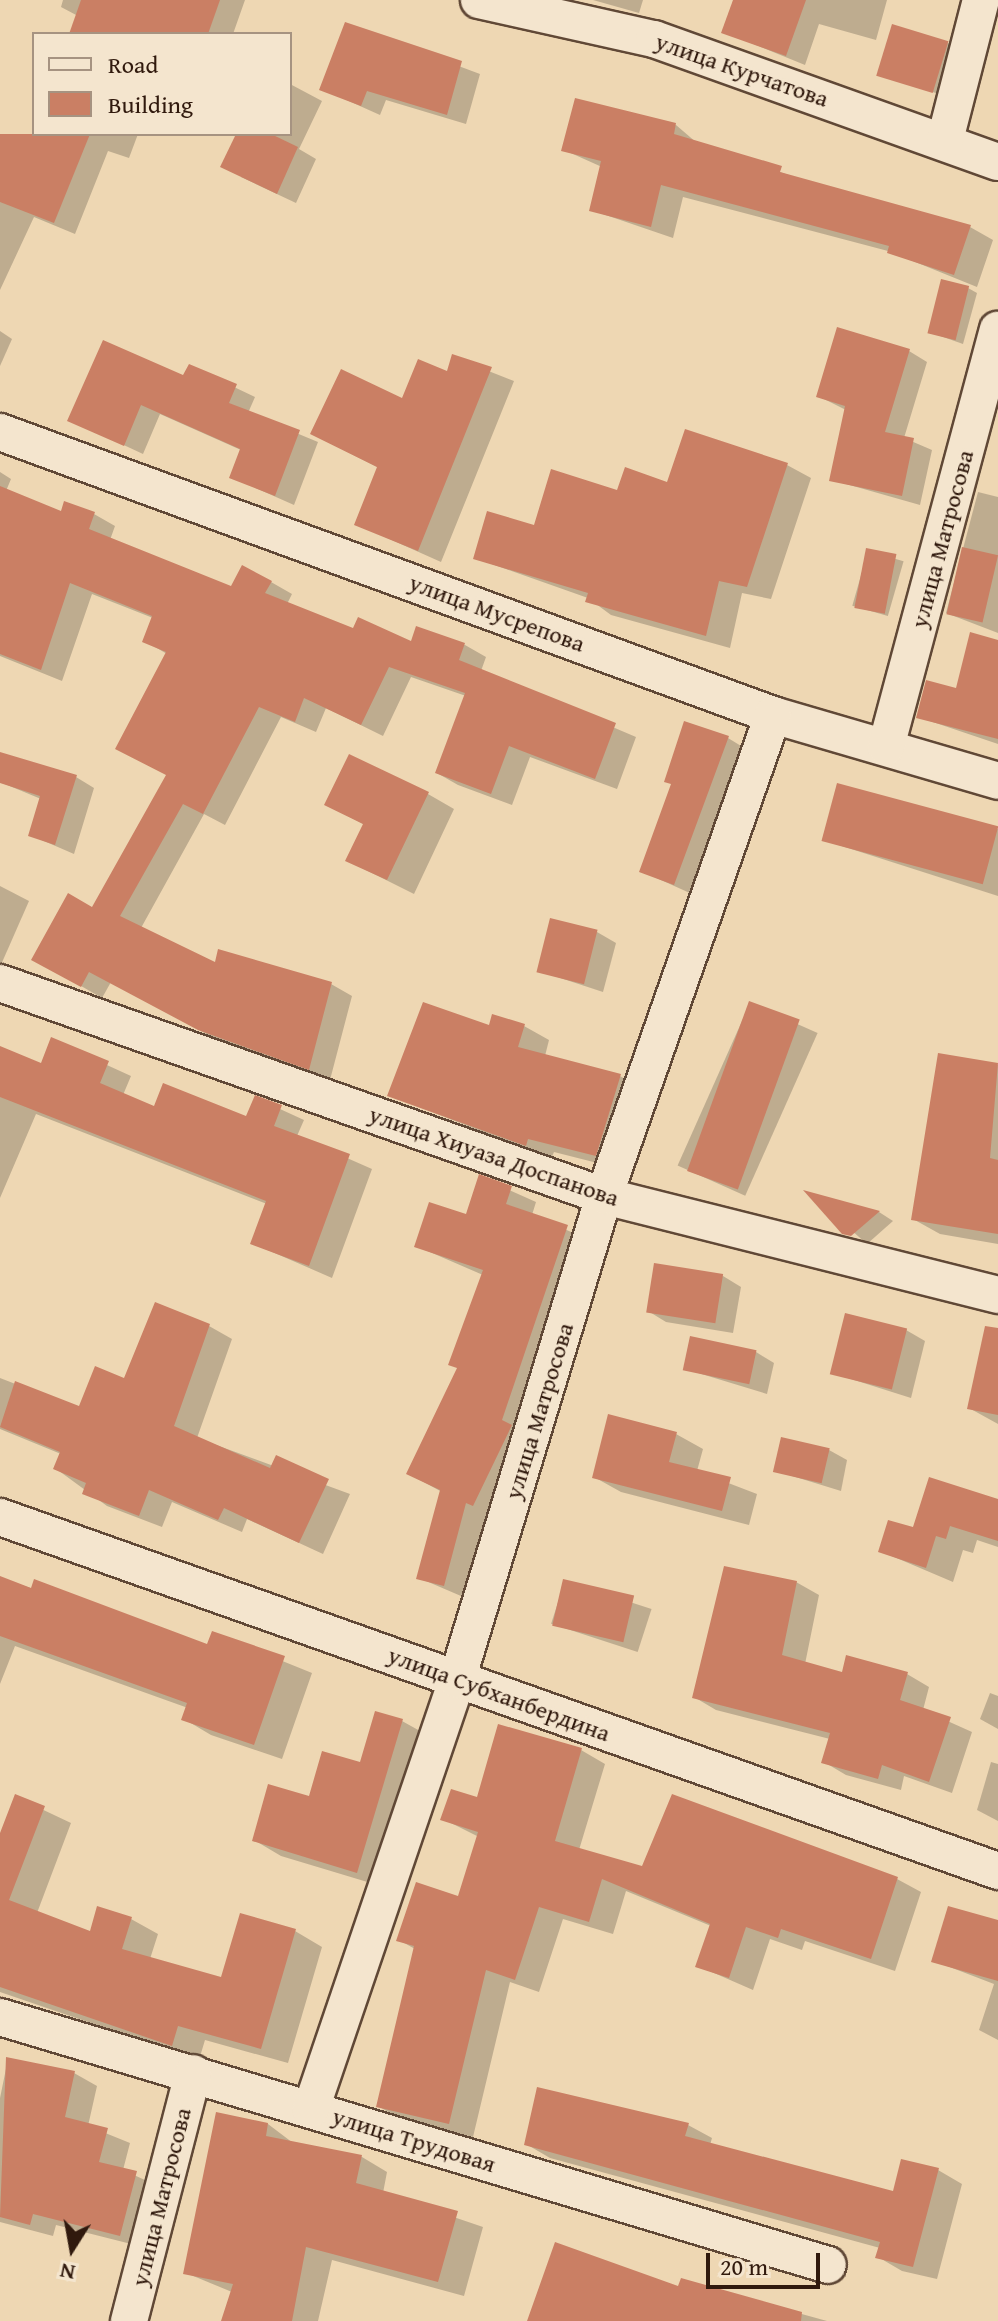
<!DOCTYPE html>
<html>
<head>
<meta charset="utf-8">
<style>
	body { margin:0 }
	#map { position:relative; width:998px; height:2321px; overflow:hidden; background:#eed7b3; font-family:"Gentium Book Plus",serif }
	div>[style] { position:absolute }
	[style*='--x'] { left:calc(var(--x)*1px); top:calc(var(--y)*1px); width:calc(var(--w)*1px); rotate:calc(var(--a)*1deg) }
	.shadow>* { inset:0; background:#0003; transform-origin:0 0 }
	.building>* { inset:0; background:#ca7f64; transform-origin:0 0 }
	.roads { filter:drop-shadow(2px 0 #604836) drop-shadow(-2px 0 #604836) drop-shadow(0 2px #604836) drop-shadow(0 -2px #604836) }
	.street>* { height:36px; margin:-18px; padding:0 18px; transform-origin:18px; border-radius:18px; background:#f4e5ce }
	span { translate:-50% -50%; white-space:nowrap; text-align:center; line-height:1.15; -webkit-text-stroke:6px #f4e5ce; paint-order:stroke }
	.street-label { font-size:24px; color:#30190d }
	.legend { position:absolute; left:32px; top:32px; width:260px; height:104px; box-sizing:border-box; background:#f4e5ce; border:2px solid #a69381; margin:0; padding:10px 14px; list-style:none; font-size:24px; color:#30190d }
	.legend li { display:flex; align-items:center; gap:16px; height:40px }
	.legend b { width:40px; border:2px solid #a69381 }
	.north { position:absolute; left:32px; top:2209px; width:80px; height:80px; -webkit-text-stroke:6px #f4e5ce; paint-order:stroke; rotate:191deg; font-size:22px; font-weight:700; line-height:32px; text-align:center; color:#30190d }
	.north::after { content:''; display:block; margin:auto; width:28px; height:36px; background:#30190d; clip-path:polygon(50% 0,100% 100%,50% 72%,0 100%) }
	.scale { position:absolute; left:706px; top:2253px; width:114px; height:36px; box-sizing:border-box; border:4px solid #30190d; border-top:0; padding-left:10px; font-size:24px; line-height:28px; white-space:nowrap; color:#30190d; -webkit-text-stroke:6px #f4e5ce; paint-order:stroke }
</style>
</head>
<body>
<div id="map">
	<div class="shadow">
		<div style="clip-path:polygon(63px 0,245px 0,233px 34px,72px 34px,78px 16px,61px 7px)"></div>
		<div style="clip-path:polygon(593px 0,643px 0,639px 13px)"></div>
		<div style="clip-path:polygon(735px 0,887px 0,876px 40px,819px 24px,805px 65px,724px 32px)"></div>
		<div style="clip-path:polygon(346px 24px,480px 74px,466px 124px,386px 100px,380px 115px,322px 89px)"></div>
		<div style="clip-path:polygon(948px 43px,966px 54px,955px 99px,878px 75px)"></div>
		<div style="clip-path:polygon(290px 84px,322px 101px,299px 149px,316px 159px,296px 203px,241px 177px,238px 134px,290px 134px)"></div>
		<div style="clip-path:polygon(676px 125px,697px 143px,803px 180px,970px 227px,993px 240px,977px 287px,888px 251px,683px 197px,673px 238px,591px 210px,602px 167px,564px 150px)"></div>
		<div style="clip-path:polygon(38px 134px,138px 134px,129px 158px,108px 151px,75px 234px,34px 217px,0 290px,0 164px)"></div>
		<div style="clip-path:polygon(968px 288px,977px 293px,963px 344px,929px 332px)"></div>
		<div style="clip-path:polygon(0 331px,12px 339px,0 366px)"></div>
		<div style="clip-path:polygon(909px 351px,927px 362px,904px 438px,932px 450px,920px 505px,832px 480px,846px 410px,818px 396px)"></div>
		<div style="clip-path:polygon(453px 357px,514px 381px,441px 562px,356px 524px,379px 468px,312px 434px,403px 400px,448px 374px)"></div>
		<div style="clip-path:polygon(190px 366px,255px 397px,248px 413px,318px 442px,294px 505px,231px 477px,241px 450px,160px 414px,143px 454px,70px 420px,184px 378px)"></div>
		<div style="clip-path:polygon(787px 465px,811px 478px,771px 599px,742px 593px,730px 648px,611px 615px,588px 598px,475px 558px,619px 492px)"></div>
		<div style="clip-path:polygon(0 472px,11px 479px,6px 491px,62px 513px,94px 514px,115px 526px,110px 540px,232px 588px,271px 582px,292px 594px,287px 604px,354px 631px,412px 644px,417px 629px,465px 645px,486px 657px,481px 671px,636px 737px,617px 789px,530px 757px,512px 805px,458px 785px,437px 773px,466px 696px,411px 677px,383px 736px,326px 708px,316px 732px,281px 717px,225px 825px,204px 814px,141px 928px,216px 965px,331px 984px,352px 996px,330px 1080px,221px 1042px,111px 982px,102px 998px,34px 959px,93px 910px,168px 775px,167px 654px,145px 641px,153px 618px,92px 594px,62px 681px,0 656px)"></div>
		<div style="clip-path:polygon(978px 492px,998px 497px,998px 633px,946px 613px)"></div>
		<div style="left:868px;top:551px;width:37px;height:57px;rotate:16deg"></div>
		<div style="clip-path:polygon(998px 642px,998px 744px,918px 717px,957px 690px)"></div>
		<div style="clip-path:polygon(728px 738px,746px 749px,692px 894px,641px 871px)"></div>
		<div style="clip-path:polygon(0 768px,76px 777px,94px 788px,74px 854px,30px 835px,41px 799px,0 782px)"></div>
		<div style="clip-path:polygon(428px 794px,454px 809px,414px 894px,348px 861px,365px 825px,327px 805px)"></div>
		<div style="clip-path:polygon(998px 829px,998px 896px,823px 840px)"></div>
		<div style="clip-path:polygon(0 886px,29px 901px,0 967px)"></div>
		<div style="clip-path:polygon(597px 932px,616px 943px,603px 992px,539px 971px)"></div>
		<div style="left:750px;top:1003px;width:74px;height:178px;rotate:24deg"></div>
		<div style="clip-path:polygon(524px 1026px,549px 1040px,545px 1056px,620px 1076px,645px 1091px,621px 1169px,554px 1152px,551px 1159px,389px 1095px,491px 1027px)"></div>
		<div style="clip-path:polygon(52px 1040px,131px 1076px,123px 1095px,155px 1108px,246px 1118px,256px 1098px,304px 1120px,297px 1136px,372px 1169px,332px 1278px,252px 1243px,267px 1204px,36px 1114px,0 1198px,0 1048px,42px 1066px)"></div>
		<div style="clip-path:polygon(940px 1055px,998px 1065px,998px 1244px,940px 1234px,913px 1219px)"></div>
		<div style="clip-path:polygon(480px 1177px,536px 1202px,532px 1215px,592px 1241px,468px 1599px,419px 1578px,442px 1492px,409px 1474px,459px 1369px,483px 1275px,416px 1246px,467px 1216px)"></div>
		<div style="clip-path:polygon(810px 1194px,879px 1212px,893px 1221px,867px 1244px)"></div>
		<div style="clip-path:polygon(723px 1276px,741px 1287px,733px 1333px,666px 1322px,648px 1311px)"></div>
		<div style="clip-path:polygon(209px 1326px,232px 1339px,197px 1438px,350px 1494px,323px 1554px,247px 1519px,242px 1532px,172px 1502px,162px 1527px,107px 1506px,55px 1468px,61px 1454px,0 1429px,0 1378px,80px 1409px)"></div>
		<div style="clip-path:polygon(906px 1330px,925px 1341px,911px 1398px,832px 1373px)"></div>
		<div style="clip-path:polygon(998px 1347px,998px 1424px,969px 1408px)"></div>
		<div style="clip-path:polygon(756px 1352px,774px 1363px,767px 1394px,685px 1369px)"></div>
		<div style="clip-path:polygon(676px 1434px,703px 1449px,697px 1471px,757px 1494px,749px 1525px,621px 1492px,594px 1477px)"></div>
		<div style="clip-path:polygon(829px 1450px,847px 1460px,841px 1491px,776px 1471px)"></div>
		<div style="clip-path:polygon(998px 1501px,998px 1547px,977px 1540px,973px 1553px,963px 1550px,953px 1582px,880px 1551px,914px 1530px)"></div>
		<div style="clip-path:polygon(0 1578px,208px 1646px,213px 1633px,312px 1673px,282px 1759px,211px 1735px,184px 1719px,188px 1708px,15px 1646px,0 1684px)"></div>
		<div style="left:565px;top:1581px;width:91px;height:45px;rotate:18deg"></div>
		<div style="clip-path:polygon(796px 1582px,819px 1595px,805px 1664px,844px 1674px,907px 1674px,929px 1687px,923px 1710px,972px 1732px,952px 1793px,904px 1776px,901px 1790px,846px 1775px,824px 1762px,830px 1739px,716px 1710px,694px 1697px)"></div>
		<div style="clip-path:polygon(990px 1693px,998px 1696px,998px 1729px,980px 1719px)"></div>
		<div style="clip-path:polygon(402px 1721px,429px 1736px,384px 1887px,281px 1856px,254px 1840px,361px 1765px)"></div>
		<div style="clip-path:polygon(581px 1750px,605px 1764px,579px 1850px,643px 1869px,897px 1879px,921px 1892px,895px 1971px,805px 1941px,802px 1950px,770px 1939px,753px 1990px,698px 1966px,711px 1926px,626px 1891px,613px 1934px,563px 1919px,539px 1992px,510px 1982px,473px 2137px,402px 2120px,378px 2106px,415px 1949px,399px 1940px,459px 1898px,479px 1837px,443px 1819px)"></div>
		<div style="clip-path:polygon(991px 1762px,998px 1764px,998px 1821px,977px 1810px)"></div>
		<div style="clip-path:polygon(16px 1797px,71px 1823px,37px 1913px,91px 1933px,131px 1919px,158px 1934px,150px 1959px,222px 1979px,295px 1931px,322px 1947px,288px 2063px,205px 2040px,199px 2060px,0 1992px,0 1838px)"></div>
		<div style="clip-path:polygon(998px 1925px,998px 2040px,979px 2030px,994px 1984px,934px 1961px)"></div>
		<div style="clip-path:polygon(8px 2059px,74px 2073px,97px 2086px,88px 2126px,130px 2143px,123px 2170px,158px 2186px,143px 2247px,56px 2225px,53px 2236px,0 2222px,0 2098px)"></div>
		<div style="clip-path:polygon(217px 2114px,268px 2124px,293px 2143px,362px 2157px,387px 2172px,383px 2193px,483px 2227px,464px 2296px,332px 2260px,318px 2321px,222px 2321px,232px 2292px,186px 2273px)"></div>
		<div style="clip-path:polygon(688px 2125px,712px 2138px,710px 2145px,894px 2194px,938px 2170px,962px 2184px,937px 2279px,902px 2271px,878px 2257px,880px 2248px,550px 2158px,526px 2144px)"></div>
		<div style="clip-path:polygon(682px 2281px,827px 2321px,529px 2321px,680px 2288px)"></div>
	</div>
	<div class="building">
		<div style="clip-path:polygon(81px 0,220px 0,208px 34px,69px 34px)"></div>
		<div style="clip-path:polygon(733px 0,806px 0,786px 56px,721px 33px)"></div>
		<div style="clip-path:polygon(345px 22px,462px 61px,447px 115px,367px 91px,361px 106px,319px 90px)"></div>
		<div style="left:892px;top:24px;width:59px;height:54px;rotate:17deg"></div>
		<div style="clip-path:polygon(575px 98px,676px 123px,674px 134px,782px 166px,780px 172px,971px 225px,954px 275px,887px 253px,889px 246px,661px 185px,651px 227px,589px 211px,601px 161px,561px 151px)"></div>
		<div style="clip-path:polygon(0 134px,90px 134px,54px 223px,0 202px)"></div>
		<div style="clip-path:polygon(236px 134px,271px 134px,298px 147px,277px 194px,220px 167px)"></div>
		<div style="left:941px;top:279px;width:29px;height:56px;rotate:14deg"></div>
		<div style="clip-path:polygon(837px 327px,910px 349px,885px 432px,914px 438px,902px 496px,829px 481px,845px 406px,816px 397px)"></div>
		<div style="clip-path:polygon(103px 340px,183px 375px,189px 364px,237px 384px,229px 403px,300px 430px,275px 496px,229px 478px,240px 449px,141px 405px,124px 446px,67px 421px)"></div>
		<div style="clip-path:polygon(452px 354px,492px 367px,418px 551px,354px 525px,377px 467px,310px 434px,341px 369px,402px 398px,418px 359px,447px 371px)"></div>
		<div style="clip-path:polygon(685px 429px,788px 463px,747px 587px,719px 581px,706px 636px,585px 602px,588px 593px,473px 559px,487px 511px,534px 525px,551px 469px,617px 490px,625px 467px,667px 482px)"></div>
		<div style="clip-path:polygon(0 486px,61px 511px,64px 501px,95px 512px,89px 529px,231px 586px,242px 565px,272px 581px,265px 593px,353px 628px,358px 617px,411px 641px,416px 626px,465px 643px,459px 660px,616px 723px,595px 779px,509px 746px,491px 794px,435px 773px,465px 693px,389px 667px,361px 725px,304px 698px,295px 722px,259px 707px,203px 814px,183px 804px,120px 916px,215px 962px,218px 949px,332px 982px,309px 1070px,198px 1030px,89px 972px,81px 987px,31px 960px,68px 893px,92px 907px,166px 775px,115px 749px,166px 652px,142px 642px,152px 616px,70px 583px,41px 670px,0 654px)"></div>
		<div style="left:962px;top:547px;width:37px;height:69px;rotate:13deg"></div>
		<div style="left:866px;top:548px;width:31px;height:61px;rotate:11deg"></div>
		<div style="clip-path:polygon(970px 632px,998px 640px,998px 739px,916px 718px,926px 680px,956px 688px)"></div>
		<div style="clip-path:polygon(684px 721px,729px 736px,674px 885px,639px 872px,671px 784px,664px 782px)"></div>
		<div style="clip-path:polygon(0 752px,77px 775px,55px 845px,28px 836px,40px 796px,0 783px)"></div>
		<div style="clip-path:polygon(349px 754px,429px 792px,387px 880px,345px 861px,363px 824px,324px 805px)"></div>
		<div style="left:837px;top:783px;width:167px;height:60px;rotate:15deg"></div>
		<div style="left:550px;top:918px;width:49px;height:56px;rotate:14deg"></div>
		<div style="left:749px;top:1001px;width:54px;height:181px;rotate:20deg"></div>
		<div style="clip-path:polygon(423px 1002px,489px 1025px,492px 1014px,525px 1024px,518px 1047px,621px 1074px,596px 1156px,528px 1139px,526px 1146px,387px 1096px)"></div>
		<div style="clip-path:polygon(51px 1037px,109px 1061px,100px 1083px,154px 1106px,163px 1083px,246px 1116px,255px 1095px,282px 1105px,274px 1126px,350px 1154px,309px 1266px,250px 1244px,266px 1201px,0 1097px,0 1046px,41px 1063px)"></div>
		<div style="clip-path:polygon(938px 1053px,998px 1063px,990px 1158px,998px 1160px,998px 1234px,911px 1220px)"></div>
		<div style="clip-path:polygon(479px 1174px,512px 1186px,506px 1204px,568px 1225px,502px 1420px,512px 1425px,473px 1506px,466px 1503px,444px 1586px,416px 1579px,440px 1490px,406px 1474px,457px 1368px,448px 1365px,483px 1270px,414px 1247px,429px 1202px,466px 1214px)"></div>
		<div style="clip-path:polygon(803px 1190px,880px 1211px,851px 1236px,842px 1234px)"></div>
		<div style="left:654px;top:1263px;width:70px;height:50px;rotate:9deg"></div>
		<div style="clip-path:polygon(155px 1302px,210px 1324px,174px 1426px,270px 1468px,276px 1455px,329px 1479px,299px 1543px,224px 1508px,218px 1520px,149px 1490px,139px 1516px,82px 1494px,86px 1483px,53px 1469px,60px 1452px,0 1427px,15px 1381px,79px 1406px,95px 1366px,124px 1378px)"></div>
		<div style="left:845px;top:1313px;width:64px;height:63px;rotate:14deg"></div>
		<div style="clip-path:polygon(985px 1326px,998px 1328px,998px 1415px,967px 1409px)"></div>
		<div style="left:690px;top:1336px;width:68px;height:35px;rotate:12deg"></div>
		<div style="clip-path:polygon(608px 1414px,677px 1432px,669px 1462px,731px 1477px,722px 1511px,592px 1478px)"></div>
		<div style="left:781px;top:1437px;width:50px;height:36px;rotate:13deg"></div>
		<div style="clip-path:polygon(929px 1477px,998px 1499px,998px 1541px,950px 1526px,946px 1539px,936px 1536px,926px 1568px,878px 1552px,888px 1520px,913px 1527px)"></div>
		<div style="clip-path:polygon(724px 1566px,797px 1581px,782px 1655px,842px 1672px,846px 1655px,908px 1672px,900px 1700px,951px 1717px,929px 1782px,882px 1765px,878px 1779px,821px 1763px,830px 1733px,692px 1698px)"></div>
		<div style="clip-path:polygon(0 1576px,31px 1588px,34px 1579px,207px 1644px,212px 1631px,285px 1656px,254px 1745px,181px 1720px,187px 1703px,0 1636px)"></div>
		<div style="left:563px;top:1579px;width:73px;height:48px;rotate:13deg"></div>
		<div style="clip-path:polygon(375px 1711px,403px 1719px,357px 1873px,252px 1841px,268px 1784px,309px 1796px,322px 1751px,360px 1762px)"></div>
		<div style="clip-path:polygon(498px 1724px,582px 1748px,555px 1841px,642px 1866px,672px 1794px,898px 1877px,871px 1959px,781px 1929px,778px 1938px,746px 1927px,729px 1978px,695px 1967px,710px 1924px,602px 1879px,589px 1922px,539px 1907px,515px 1980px,486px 1970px,449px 2124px,376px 2107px,414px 1946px,396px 1941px,416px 1882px,458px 1896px,478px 1832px,440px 1820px,451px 1789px,477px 1797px)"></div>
		<div style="clip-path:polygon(15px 1794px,45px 1806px,9px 1900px,90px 1931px,97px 1906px,132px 1917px,122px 1949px,221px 1977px,240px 1913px,296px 1929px,261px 2049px,178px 2026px,172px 2046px,0 1987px,0 1833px)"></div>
		<div style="clip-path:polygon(948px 1906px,998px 1920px,998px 1981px,931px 1962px)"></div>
		<div style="clip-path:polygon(6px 2057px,75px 2071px,65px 2117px,108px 2128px,99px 2162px,137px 2171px,120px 2236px,33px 2214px,30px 2225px,0 2217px)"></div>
		<div style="clip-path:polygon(537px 2087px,689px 2123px,685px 2136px,893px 2191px,901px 2159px,939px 2168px,913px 2267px,875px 2258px,880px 2242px,524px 2145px)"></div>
		<div style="clip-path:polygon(216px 2112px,268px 2123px,266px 2136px,362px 2155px,356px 2183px,458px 2211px,438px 2282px,306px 2247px,292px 2321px,221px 2321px,233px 2284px,183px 2274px)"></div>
		<div style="clip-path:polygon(555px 2242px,678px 2286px,681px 2278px,802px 2312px,801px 2321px,527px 2321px)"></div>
	</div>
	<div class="roads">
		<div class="street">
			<div style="--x:479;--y:0;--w:179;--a:12.6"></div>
			<div style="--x:654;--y:39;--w:365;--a:19.7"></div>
			<div style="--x:945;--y:140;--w:145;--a:-75.6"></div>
			<div style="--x:0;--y:432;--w:823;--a:20.11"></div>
			<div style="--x:773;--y:715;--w:234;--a:16.3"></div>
			<div style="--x:886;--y:747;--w:432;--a:-75"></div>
			<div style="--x:0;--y:983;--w:640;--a:19.43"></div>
			<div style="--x:604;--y:1196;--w:406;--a:14.1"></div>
			<div style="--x:0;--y:1517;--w:1059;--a:19.53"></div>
			<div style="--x:0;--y:2017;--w:864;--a:16.67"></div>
			<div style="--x:311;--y:2109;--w:453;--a:-71.2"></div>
			<div style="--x:457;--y:1680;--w:506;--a:-73.11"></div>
			<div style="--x:604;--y:1196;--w:510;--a:-70.64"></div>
			<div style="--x:129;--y:2321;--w:256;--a:-75.5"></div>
		</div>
	</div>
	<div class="street-label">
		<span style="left:742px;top:70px;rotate:19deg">улица Курчатова</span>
		<span style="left:942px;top:539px;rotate:-75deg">улица Матросова</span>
		<span style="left:497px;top:613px;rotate:20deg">улица Мусрепова</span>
		<span style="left:494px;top:1156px;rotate:19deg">улица Хиуаза Доспанова</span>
		<span style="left:539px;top:1411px;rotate:-73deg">улица Матросова</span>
		<span style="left:499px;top:1694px;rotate:20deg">улица Субханбердина</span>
		<span style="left:414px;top:2140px;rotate:17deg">улица Трудовая</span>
		<span style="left:161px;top:2197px;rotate:-76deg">улица Матросова</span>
	</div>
	<ul class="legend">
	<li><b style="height:10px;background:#f4e5ce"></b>Road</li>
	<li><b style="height:22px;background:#ca7f64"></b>Building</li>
	</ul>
	<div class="north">N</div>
	<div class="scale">20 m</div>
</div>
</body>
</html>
